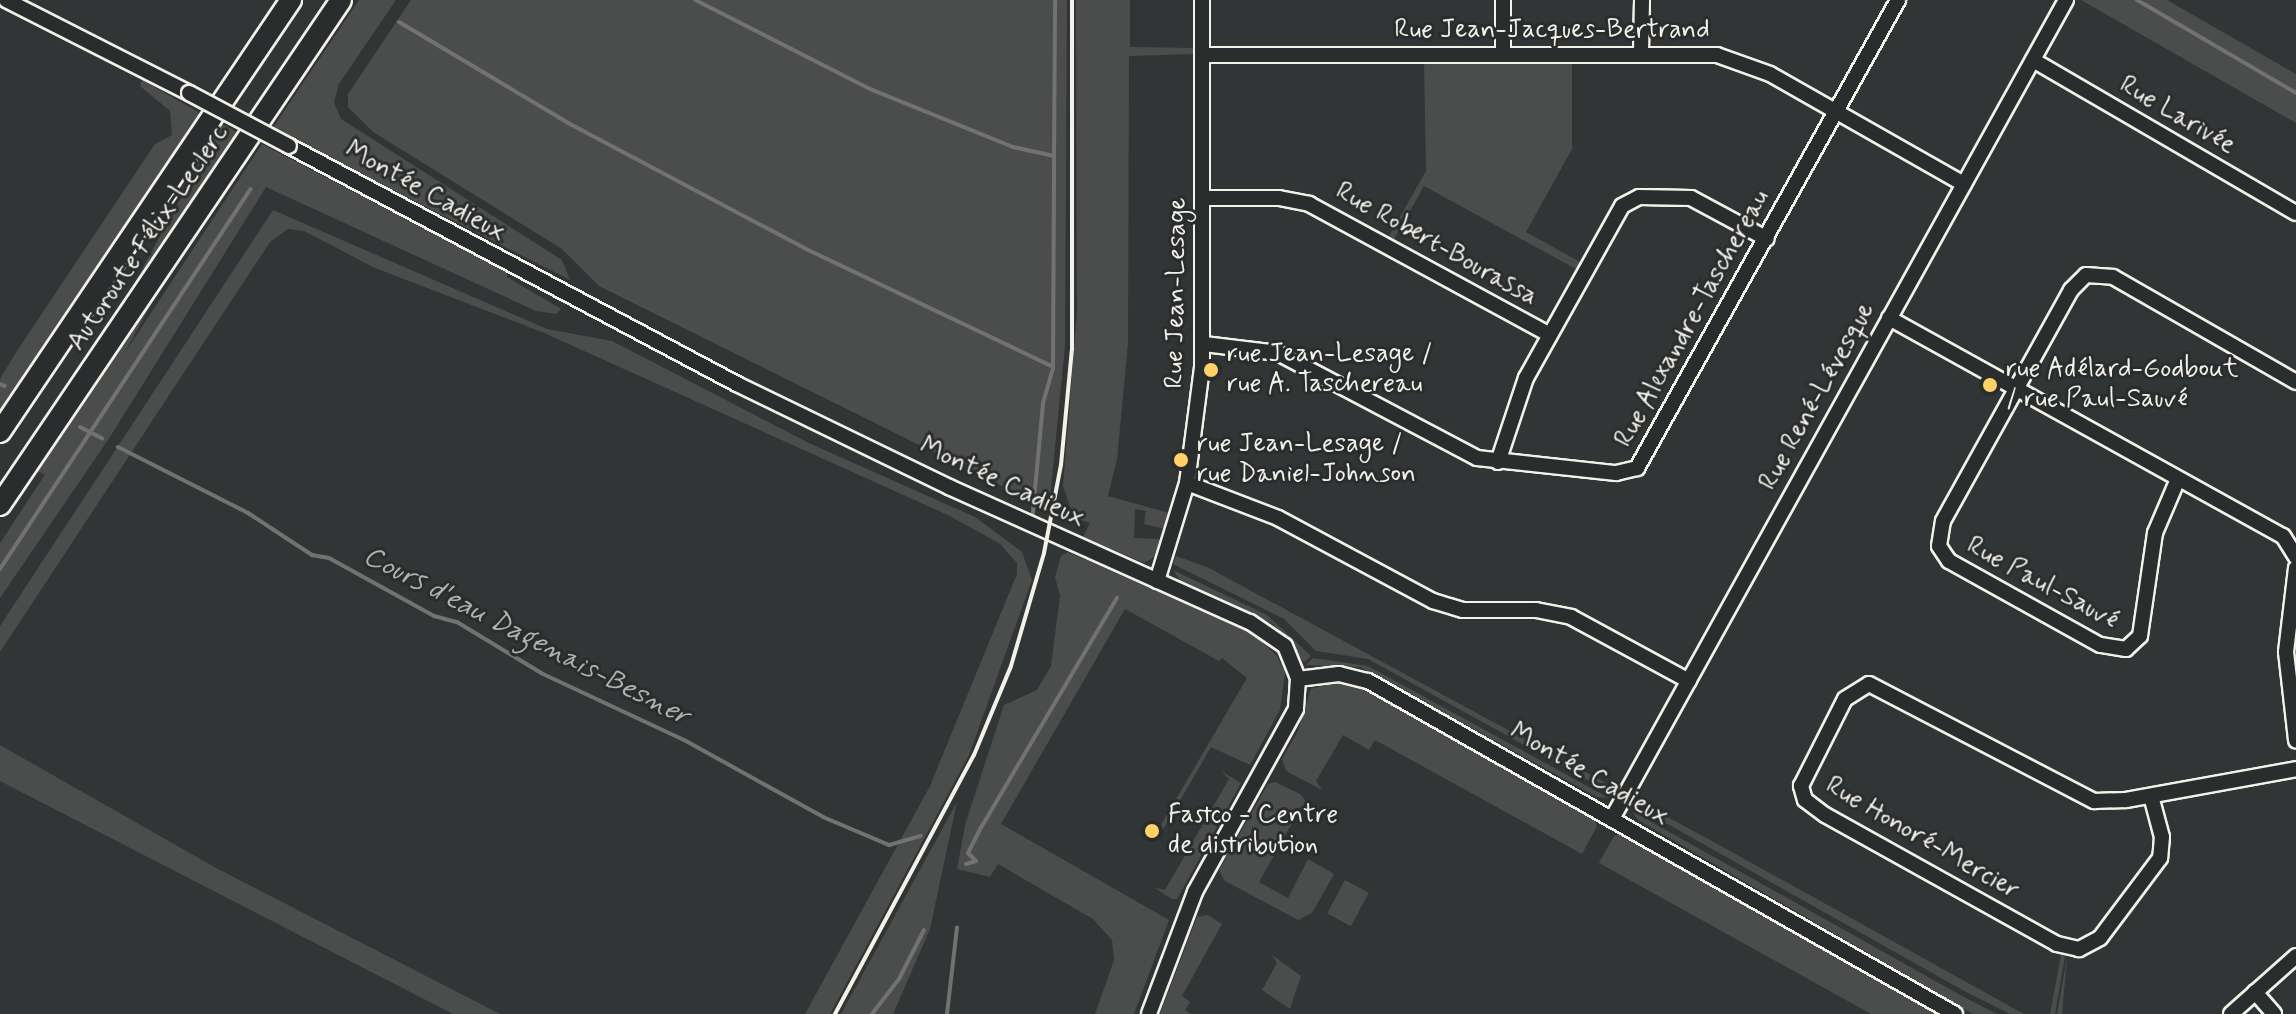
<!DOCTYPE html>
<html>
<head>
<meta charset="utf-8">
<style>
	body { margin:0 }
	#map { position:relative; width:2296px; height:1014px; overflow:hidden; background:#323535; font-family:Mynerve,sans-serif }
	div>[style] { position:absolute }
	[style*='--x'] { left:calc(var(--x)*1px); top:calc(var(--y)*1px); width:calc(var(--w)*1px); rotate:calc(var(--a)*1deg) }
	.green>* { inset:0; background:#4b4d4c; transform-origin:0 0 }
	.stream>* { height:4px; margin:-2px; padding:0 2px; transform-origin:2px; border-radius:2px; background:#727370 }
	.roads { filter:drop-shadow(2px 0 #f4f1e8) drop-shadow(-2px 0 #f4f1e8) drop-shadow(0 2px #f4f1e8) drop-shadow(0 -2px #f4f1e8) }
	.minor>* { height:14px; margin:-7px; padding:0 7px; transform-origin:7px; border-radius:7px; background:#2a2d2e }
	.highway>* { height:20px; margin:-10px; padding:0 10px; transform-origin:10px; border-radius:10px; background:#2a2d2e }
	.rail>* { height:4px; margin:-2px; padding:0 2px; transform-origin:2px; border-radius:2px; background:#f4f1e8 }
	.bridges { filter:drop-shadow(2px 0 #f4f1e8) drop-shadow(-2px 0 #f4f1e8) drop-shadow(0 2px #f4f1e8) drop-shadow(0 -2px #f4f1e8) }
	.minor-bridge>* { height:14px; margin:-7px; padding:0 7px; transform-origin:7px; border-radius:7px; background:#2a2d2e }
	.dots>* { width:22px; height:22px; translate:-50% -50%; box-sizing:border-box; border:4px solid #2a2d2e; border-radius:50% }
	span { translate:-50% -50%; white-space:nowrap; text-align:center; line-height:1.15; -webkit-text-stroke:6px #2a2d2e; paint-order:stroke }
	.street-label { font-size:26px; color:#f4f1e8 }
	.poi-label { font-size:26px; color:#f4f1e8 }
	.left { translate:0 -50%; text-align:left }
	.water-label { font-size:28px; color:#b3b2ac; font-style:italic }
</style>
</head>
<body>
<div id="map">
	<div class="green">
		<div style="clip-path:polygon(359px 0,396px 0,339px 84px,334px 102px,341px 119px,562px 260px,570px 280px,272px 129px)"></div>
		<div style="clip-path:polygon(411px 0,1067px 0,1065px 346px,1050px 498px,1032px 501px,599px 286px,562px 249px,373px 132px,348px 107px,348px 94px)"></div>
		<div style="clip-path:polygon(1076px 0,1130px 0,1130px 47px,1194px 48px,1194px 54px,1129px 56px,1128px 344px,1117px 459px,1108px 496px,1169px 513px,1165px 529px,1144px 524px,1146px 511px,1135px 509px,1134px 538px,1162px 539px,1156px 556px,1144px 563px,1083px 537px,1090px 523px,1074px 518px,1063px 486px,1077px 313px)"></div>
		<div style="clip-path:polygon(2081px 0,2167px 0,2296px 74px,2296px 123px)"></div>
		<div style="clip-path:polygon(1424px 63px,1572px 63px,1572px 149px,1526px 232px,1580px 262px,1576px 269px,1424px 186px,1394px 239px,1389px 236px,1426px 171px)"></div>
		<div style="clip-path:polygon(142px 80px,200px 113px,0 410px,0 379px,15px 354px,155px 144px,172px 135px,170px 111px,140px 86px)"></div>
		<div style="left:220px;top:123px;width:24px;height:393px;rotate:28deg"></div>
		<div style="clip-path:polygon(262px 144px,507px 272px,507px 277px,561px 309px,556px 314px,536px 311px,266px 187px,110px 437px,0 598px,0 543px)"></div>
		<div style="clip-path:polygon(273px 210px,547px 329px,612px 341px,811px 444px,975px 517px,1022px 552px,1032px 580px,969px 755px,830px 1014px,805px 1014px,930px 786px,1017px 574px,1017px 563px,1000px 544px,950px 516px,542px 332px,375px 268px,304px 231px,288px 229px,270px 242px,0 652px,0 626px)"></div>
		<div style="clip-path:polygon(1068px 552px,1254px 634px,1277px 656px,1285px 673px,1280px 710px,1250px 765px,1211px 747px,1163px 830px,1159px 828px,1247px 678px,1222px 658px,1219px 661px,1125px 609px,1001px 824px,1169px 920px,1134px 1014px,1095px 1014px,1114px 960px,1112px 940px,1093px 919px,998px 864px,990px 877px,957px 869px,965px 825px,1004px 705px,1037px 690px,1051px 666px,1060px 596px,1055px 577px,1061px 556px)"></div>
		<div style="clip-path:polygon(1176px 556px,1207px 567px,1619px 790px,1615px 795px,1368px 659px,1316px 651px,1284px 619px,1173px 564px)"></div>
		<div style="clip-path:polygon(1173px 570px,1267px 615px,1311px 656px,1304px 662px,1273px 624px,1181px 582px)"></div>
		<div style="clip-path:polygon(1313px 658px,1368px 666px,1609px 798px,1597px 797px,1360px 667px,1306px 665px)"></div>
		<div style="clip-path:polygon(1340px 681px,1369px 690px,1592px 813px,1597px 826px,1582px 854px,1375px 740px,1369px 750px,1343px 735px,1316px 781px,1322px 790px,1286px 771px,1282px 759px,1298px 731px,1311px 689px)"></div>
		<div style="clip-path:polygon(0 745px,216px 868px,500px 1014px,453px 1014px,0 781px)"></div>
		<div style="clip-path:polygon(1221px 771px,1241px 783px,1177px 899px,1172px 899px,1155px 888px,1165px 890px,1229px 779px)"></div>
		<div style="clip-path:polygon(1275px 782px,1300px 794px,1312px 809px,1301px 807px,1259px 882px,1288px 898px,1308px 859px,1334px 874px,1312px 913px,1298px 920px,1225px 881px,1219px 870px,1268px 784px)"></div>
		<div style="clip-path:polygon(1634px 799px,1712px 841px,2024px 1014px,2010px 1014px,1966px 992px,1632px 804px)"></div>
		<div style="clip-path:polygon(957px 802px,930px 929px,893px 1014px,841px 1014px)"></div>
		<div style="clip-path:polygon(1632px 811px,1962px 996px,1997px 1014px,1973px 1014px,1638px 820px)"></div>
		<div style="clip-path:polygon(1625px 833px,1938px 1014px,1871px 1014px,1599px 863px,1614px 836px)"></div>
		<div style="left:1345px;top:880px;width:27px;height:38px;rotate:28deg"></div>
		<div style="clip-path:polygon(1208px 915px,1222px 924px,1182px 996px,1190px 1002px,1185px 1010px,1191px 1014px,1160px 1014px,1197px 917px)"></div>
		<div style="clip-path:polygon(1272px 955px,1301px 976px,1290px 1009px,1262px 990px,1277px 963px)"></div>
		<div style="clip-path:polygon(2061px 955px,2065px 956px,2055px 1014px,2050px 1014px)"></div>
		<div style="clip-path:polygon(2067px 957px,2062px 1014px,2057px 1014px)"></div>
	</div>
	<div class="stream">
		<div style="--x:2137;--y:0;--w:184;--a:30.3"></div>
		<div style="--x:399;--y:22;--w:201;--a:30.8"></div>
		<div style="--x:572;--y:125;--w:263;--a:27.9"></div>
		<div style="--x:804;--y:248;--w:276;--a:25.5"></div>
		<div style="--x:1053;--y:367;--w:211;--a:-89.7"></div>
		<div style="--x:1054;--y:156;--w:42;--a:-167.6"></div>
		<div style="--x:1013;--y:147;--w:154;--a:-157.9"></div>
		<div style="--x:870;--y:89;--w:196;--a:-153"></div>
		<div style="--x:1054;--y:156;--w:156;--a:-89.6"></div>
		<div style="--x:0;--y:384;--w:5;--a:22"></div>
		<div style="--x:80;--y:427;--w:25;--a:27"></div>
		<div style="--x:118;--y:447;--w:146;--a:26.9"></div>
		<div style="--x:248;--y:513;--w:77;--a:33.3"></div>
		<div style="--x:312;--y:555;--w:17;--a:10"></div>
		<div style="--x:329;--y:558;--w:120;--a:28.9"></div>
		<div style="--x:434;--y:616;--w:24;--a:15"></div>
		<div style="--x:457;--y:622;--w:100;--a:31.2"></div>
		<div style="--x:543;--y:674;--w:158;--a:25.1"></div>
		<div style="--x:686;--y:741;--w:157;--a:29"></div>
		<div style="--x:823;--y:817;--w:72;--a:23"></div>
		<div style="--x:889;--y:845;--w:33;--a:-16"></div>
		<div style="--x:1032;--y:522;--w:120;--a:-84.7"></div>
		<div style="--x:1043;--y:403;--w:37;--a:-74"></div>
		<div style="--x:0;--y:569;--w:455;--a:-56.6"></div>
		<div style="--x:966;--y:864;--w:10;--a:-17"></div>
		<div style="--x:976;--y:861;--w:11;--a:-135"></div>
		<div style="--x:968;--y:853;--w:30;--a:-63"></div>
		<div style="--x:982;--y:826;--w:265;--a:-59.4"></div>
		<div style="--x:872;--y:1014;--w:44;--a:-52.4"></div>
		<div style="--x:899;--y:979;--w:55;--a:-63"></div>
		<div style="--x:947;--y:1014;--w:87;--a:-83.4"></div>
	</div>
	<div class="roads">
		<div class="minor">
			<div style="--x:6;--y:0;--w:205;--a:26.9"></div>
			<div style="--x:1503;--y:0;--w:53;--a:90"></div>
			<div style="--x:1641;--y:52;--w:52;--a:-88.9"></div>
			<div style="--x:1203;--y:55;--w:514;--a:0"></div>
			<div style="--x:1717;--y:55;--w:56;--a:19.7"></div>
			<div style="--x:1770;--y:74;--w:223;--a:29.6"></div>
			<div style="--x:2033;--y:60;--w:304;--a:30.2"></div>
			<div style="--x:289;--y:146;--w:507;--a:27.98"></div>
			<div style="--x:737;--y:384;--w:236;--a:25.9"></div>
			<div style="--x:949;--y:487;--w:330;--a:24.2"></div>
			<div style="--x:1250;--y:622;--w:42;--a:34.4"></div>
			<div style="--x:1285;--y:646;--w:35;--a:68"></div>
			<div style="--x:1298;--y:679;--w:30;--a:94"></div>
			<div style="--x:1296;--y:709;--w:209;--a:118.9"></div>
			<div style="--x:1195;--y:892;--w:130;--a:110.7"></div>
			<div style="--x:1203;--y:198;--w:76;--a:0"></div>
			<div style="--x:1279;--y:198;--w:31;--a:11"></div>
			<div style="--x:1309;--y:204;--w:274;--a:28.5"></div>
			<div style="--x:1889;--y:318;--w:450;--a:29"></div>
			<div style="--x:2283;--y:536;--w:25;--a:58"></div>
			<div style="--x:1204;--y:344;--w:75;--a:6.9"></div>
			<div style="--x:1278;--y:353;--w:225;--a:27.8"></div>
			<div style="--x:1477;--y:458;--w:140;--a:6.2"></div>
			<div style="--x:1616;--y:473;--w:22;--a:-13"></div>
			<div style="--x:1637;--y:468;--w:536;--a:-60.85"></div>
			<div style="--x:1498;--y:462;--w:89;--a:-71.6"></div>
			<div style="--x:1526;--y:378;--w:197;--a:-60.8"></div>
			<div style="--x:1622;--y:206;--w:19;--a:-28"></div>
			<div style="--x:1639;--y:197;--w:52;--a:1.1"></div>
			<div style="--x:1691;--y:198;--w:86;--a:28.3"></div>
			<div style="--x:2178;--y:479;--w:59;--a:113.1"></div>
			<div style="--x:2155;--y:533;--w:104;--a:98.3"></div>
			<div style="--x:2140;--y:636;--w:19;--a:137"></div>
			<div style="--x:2126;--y:649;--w:26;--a:-171"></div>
			<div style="--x:2100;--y:645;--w:173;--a:-150.9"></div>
			<div style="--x:1949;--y:561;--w:18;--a:-124"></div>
			<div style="--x:1939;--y:546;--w:25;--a:-81"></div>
			<div style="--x:1943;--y:521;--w:264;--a:-61"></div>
			<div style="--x:2071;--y:290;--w:21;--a:-45"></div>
			<div style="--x:2086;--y:275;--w:27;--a:4"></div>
			<div style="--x:2113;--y:277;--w:211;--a:29.8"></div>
			<div style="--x:1187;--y:483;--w:97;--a:21"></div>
			<div style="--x:1278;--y:518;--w:176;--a:28.2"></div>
			<div style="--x:1433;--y:601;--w:31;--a:17"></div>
			<div style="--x:1463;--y:610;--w:73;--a:0"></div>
			<div style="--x:1536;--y:610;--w:36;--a:11"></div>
			<div style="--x:1571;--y:617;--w:134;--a:28.5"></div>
			<div style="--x:2296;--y:568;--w:85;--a:96.8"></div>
			<div style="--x:2286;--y:652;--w:89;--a:83.5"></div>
			<div style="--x:1157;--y:581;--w:102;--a:-73"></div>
			<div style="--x:1187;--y:483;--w:117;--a:-82.6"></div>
			<div style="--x:1202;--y:367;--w:367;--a:-90"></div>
			<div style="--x:1298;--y:679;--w:41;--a:-7"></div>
			<div style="--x:1339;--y:674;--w:30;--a:14"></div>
			<div style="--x:1368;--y:681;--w:675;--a:29.57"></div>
			<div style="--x:2151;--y:796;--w:42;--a:75"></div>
			<div style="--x:2162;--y:837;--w:21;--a:95"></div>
			<div style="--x:2160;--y:858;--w:100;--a:126.9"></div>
			<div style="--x:2100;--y:938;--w:24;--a:152"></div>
			<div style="--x:2079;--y:949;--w:23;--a:-167"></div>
			<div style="--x:2057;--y:944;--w:265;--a:-150.9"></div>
			<div style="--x:1825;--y:815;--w:25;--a:-143"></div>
			<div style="--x:1805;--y:800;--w:15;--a:-106"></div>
			<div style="--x:1801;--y:786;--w:97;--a:-63.2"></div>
			<div style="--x:1845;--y:699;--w:28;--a:-32"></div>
			<div style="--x:1869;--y:684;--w:254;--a:27.5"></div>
			<div style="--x:2094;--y:801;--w:32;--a:-2"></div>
			<div style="--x:2126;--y:800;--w:173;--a:-10.3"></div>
			<div style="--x:1613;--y:817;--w:934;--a:-60.99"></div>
			<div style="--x:2255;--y:992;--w:29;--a:49"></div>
			<div style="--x:2231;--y:1014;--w:87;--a:-41.7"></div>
		</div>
		<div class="highway">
			<div style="--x:0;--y:432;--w:521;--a:-56.04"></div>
			<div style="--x:0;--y:505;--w:609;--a:-55.97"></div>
		</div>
	</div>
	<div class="rail">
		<div style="--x:835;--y:1014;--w:294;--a:-61.8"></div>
		<div style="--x:974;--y:755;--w:96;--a:-67.4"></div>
		<div style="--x:1011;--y:666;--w:118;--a:-73.7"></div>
		<div style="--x:1044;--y:553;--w:90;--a:-79.1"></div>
		<div style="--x:1061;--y:465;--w:117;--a:-84.6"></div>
		<div style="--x:1072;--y:349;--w:349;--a:-90"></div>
	</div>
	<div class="bridges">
		<div class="minor-bridge">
			<div style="--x:189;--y:93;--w:113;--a:27.9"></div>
		</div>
	</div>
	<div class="dots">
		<div style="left:1211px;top:370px;background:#ffd166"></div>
		<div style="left:1990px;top:385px;background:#ffd166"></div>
		<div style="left:1181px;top:460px;background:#ffd166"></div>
		<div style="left:1152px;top:831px;background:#ffd166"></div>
	</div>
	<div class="street-label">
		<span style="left:1552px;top:31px">Rue Jean-Jacques-Bertrand</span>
		<span style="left:2177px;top:116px;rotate:30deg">Rue Larivée</span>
		<span style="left:425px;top:192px;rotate:29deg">Montée Cadieux</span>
		<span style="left:149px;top:238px;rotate:-56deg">Autoroute Félix-Leclerc</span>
		<span style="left:1436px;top:245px;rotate:29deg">Rue Robert-Bourassa</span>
		<span style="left:1177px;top:293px;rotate:-89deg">Rue Jean-Lesage</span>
		<span style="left:1693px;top:319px;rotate:-61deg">Rue Alexandre-Taschereau</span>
		<span style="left:1818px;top:397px;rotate:-61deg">Rue René-Lévesque</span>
		<span style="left:1002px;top:483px;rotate:25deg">Montée Cadieux</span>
		<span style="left:2042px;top:584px;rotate:28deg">Rue Paul-Sauvé</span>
		<span style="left:1589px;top:775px;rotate:30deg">Montée Cadieux</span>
		<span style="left:1922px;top:839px;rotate:30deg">Rue Honoré-Mercier</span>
	</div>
	<div class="poi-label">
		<span class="left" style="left:1227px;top:370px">rue Jean-Lesage /<br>rue A. Taschereau</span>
		<span class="left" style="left:2006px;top:385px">rue Adélard-Godbout<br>/ rue Paul-Sauvé</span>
		<span class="left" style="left:1197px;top:460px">rue Jean-Lesage /<br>rue Daniel-Johnson</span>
		<span class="left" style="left:1168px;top:831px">Fastco - Centre<br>de distribution</span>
	</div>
	<div class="water-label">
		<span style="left:526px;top:637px;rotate:27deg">Cours d'eau Dagenais-Besner</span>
	</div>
</div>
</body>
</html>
